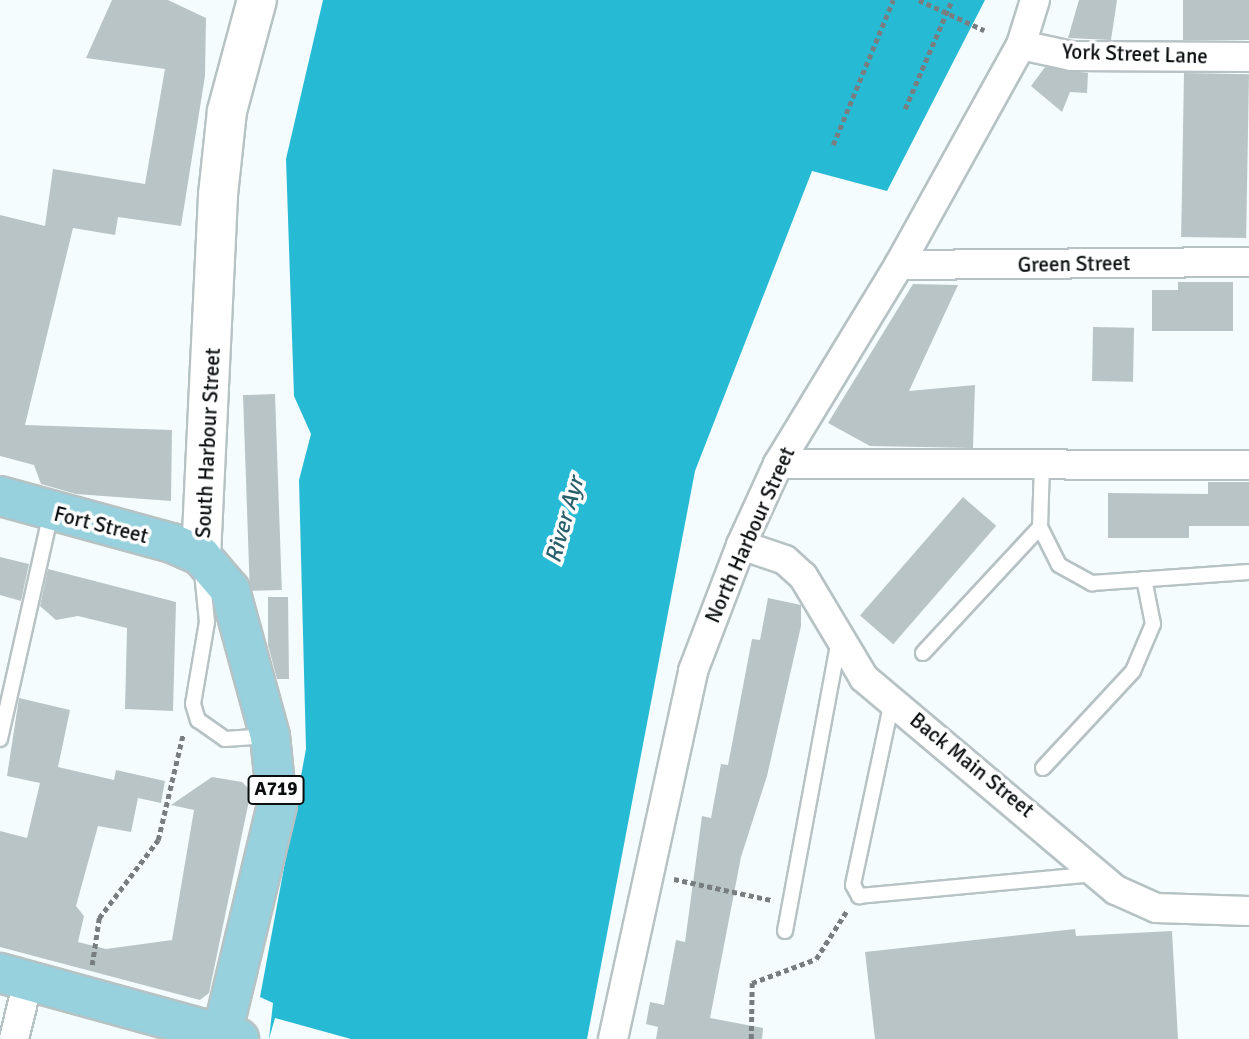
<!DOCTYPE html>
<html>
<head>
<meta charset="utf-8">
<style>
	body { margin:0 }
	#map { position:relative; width:1249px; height:1039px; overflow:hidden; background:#f5fcfe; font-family:Signika,sans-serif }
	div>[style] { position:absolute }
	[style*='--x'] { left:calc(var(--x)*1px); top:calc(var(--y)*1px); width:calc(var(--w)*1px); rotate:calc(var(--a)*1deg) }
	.water>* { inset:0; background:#27bad5 }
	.pier>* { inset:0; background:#f5fcfe }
	.building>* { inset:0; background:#b8c4c6; transform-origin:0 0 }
	.path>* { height:4.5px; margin-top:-2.25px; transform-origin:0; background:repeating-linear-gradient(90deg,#787e7f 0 5px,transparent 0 8.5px) }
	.roads { filter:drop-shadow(2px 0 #b6c2c4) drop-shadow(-2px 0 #b6c2c4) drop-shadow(0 2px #b6c2c4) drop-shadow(0 -2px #b6c2c4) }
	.service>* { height:14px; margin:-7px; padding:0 7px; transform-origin:7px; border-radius:7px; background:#fff }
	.minor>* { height:28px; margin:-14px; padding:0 14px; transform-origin:14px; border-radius:14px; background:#fff }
	.secondary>* { height:38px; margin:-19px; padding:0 19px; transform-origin:19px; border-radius:19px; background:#fff }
	.primary>* { height:38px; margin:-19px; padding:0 19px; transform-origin:19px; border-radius:19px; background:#96d1dd }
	span { translate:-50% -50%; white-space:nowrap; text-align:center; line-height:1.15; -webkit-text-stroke:7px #fff; paint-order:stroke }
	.shield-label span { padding:2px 5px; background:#fff; border:2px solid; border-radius:5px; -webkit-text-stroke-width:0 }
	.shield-label { font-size:19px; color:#0a0e0f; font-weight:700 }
	.street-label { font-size:21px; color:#0a0e0f }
	.water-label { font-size:23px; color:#285f6b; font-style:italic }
</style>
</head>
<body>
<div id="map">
	<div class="water">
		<div style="clip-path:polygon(323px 0,985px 0,887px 191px,812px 171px,695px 471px,587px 1039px,269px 1039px,273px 1003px,260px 997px,306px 749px,299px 480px,311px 434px,294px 396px,286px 159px)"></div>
	</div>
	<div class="pier">
		<div style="clip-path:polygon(275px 1018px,351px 1039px,269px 1039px)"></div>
	</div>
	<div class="building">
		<div style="clip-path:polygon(112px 0,168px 0,206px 18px,205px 76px,181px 226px,118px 217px,115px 235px,73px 228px,25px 425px,172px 430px,171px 501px,76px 494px,41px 484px,34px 465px,0 456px,0 215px,45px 226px,53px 169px,145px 184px,165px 69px,86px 58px)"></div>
		<div style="clip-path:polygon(1079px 0,1117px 0,1111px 40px,1068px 38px)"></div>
		<div style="left:1183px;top:0;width:66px;height:40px"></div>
		<div style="clip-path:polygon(1045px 67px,1088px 73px,1087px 93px,1070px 92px,1062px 112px,1031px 86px)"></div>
		<div style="left:1184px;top:73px;width:65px;height:164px;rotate:1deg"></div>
		<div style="clip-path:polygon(1178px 282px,1233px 282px,1233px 331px,1152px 331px,1152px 290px,1178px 290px)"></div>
		<div style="clip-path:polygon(913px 284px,958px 285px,909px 391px,975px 385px,973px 448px,870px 446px,828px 423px)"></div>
		<div style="left:1093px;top:327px;width:41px;height:54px;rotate:1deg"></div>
		<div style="left:275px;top:394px;width:196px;height:32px;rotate:88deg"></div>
		<div style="clip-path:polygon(1208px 482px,1249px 482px,1249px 526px,1189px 526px,1189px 538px,1108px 538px,1108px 493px,1208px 494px)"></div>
		<div style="left:963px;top:497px;width:44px;height:157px;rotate:41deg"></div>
		<div style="clip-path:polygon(0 557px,29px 564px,21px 601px,0 595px)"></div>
		<div style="clip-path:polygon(48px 569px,176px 602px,173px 711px,125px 709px,127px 628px,78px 616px,56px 620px,40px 606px)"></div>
		<div style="clip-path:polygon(268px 597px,288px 597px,289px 679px,277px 679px,268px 645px)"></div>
		<div style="clip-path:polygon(768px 598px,801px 605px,801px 626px,767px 776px,741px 857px,710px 1018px,763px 1028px,762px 1039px,656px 1039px,658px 1027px,646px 1024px,650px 1002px,664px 1005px,676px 940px,685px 942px,702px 816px,711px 818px,721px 764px,728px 765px,752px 639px,760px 640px)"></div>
		<div style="clip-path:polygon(19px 698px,70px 710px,58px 767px,114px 780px,116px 770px,165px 781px,161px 803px,138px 798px,131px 832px,98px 826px,76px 906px,84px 916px,78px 942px,106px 949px,172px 940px,194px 810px,171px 805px,212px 777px,242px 782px,251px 791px,209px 993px,200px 1000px,0 947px,0 831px,27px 838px,40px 783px,7px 776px)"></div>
		<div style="clip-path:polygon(1075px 929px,1076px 936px,1172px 931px,1178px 1039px,875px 1039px,865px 952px)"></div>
	</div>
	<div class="path">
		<div style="--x:919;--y:0;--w:72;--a:24.8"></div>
		<div style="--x:905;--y:109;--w:119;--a:-66.7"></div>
		<div style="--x:833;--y:145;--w:157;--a:-67.5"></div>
		<div style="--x:674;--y:879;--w:99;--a:12.2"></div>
		<div style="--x:92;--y:965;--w:48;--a:-81.5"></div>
		<div style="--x:99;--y:918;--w:98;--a:-52.9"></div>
		<div style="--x:158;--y:840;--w:109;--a:-76.7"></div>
		<div style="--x:751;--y:1039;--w:56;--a:-89"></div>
		<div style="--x:752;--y:983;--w:68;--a:-20.6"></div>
		<div style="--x:816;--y:959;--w:56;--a:-57.4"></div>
	</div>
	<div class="roads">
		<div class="service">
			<div style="--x:1042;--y:464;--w:63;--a:91.8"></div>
			<div style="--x:1040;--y:527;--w:42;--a:63.4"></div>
			<div style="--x:1059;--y:565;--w:38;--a:29"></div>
			<div style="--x:1092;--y:583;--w:157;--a:-4"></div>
			<div style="--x:202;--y:572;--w:50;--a:84.3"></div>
			<div style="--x:207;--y:622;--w:83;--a:99.7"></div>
			<div style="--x:193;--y:704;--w:17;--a:73"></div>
			<div style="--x:198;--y:720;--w:33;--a:35"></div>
			<div style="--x:225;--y:739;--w:44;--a:-3.9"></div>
			<div style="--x:923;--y:653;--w:172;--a:-47.1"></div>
			<div style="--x:892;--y:701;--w:188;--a:102"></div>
			<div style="--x:853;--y:885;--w:13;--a:61"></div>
			<div style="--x:859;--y:896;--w:238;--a:-5.3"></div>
			<div style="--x:0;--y:739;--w:233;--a:-77.3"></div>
			<div style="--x:1043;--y:768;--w:132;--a:-47.1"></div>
			<div style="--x:1133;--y:671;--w:51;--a:-66.9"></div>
			<div style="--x:1153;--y:624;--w:46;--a:-101.3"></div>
			<div style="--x:785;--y:931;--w:292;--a:-79.5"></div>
		</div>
		<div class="minor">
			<div style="--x:1021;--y:45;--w:51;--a:12.4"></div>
			<div style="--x:1071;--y:56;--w:178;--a:0.3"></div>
			<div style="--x:899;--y:265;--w:350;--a:-0.5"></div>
			<div style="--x:778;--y:464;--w:471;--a:0.1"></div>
			<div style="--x:741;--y:545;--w:46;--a:18.8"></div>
			<div style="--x:785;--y:560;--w:24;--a:42"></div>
			<div style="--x:803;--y:576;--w:119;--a:59.1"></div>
			<div style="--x:864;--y:678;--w:329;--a:40.1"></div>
			<div style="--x:1116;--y:890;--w:44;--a:24.2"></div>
			<div style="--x:1156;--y:908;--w:93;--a:1.8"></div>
			<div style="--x:14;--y:1039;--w:60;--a:-76.4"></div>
			<div style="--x:613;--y:1039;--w:377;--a:-77.7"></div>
			<div style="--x:693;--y:671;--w:135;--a:-69.1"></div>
			<div style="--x:741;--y:545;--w:89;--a:-65.4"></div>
			<div style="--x:778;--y:464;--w:233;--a:-58.7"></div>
			<div style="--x:899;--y:265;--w:252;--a:-61"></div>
			<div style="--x:1021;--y:45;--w:47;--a:-72.7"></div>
		</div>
		<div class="secondary">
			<div style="--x:201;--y:556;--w:361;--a:-87.3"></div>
			<div style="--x:218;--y:195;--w:84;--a:-83.9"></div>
			<div style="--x:227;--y:111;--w:115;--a:-74.9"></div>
		</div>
		<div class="primary">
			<div style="--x:0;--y:496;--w:178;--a:15.3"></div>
			<div style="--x:172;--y:543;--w:32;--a:24"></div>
			<div style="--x:201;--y:556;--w:45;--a:49.5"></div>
			<div style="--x:230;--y:590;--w:151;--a:74.7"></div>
			<div style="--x:270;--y:736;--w:69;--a:84.2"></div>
			<div style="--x:277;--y:805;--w:236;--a:103.5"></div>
			<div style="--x:0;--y:973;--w:248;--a:15.4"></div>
		</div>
	</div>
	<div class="shield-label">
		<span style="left:276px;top:790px">A719</span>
	</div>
	<div class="street-label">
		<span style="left:1135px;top:54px;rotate:2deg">York Street Lane</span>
		<span style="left:1074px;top:264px;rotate:-1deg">Green Street</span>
		<span style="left:208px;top:443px;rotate:-87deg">South Harbour Street</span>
		<span style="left:101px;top:525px;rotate:14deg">Fort Street</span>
		<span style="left:750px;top:535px;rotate:-66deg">North Harbour Street</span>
		<span style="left:972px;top:765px;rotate:39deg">Back Main Street</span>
	</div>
	<div class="water-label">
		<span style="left:565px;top:520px;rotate:-74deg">River Ayr</span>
	</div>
</div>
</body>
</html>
